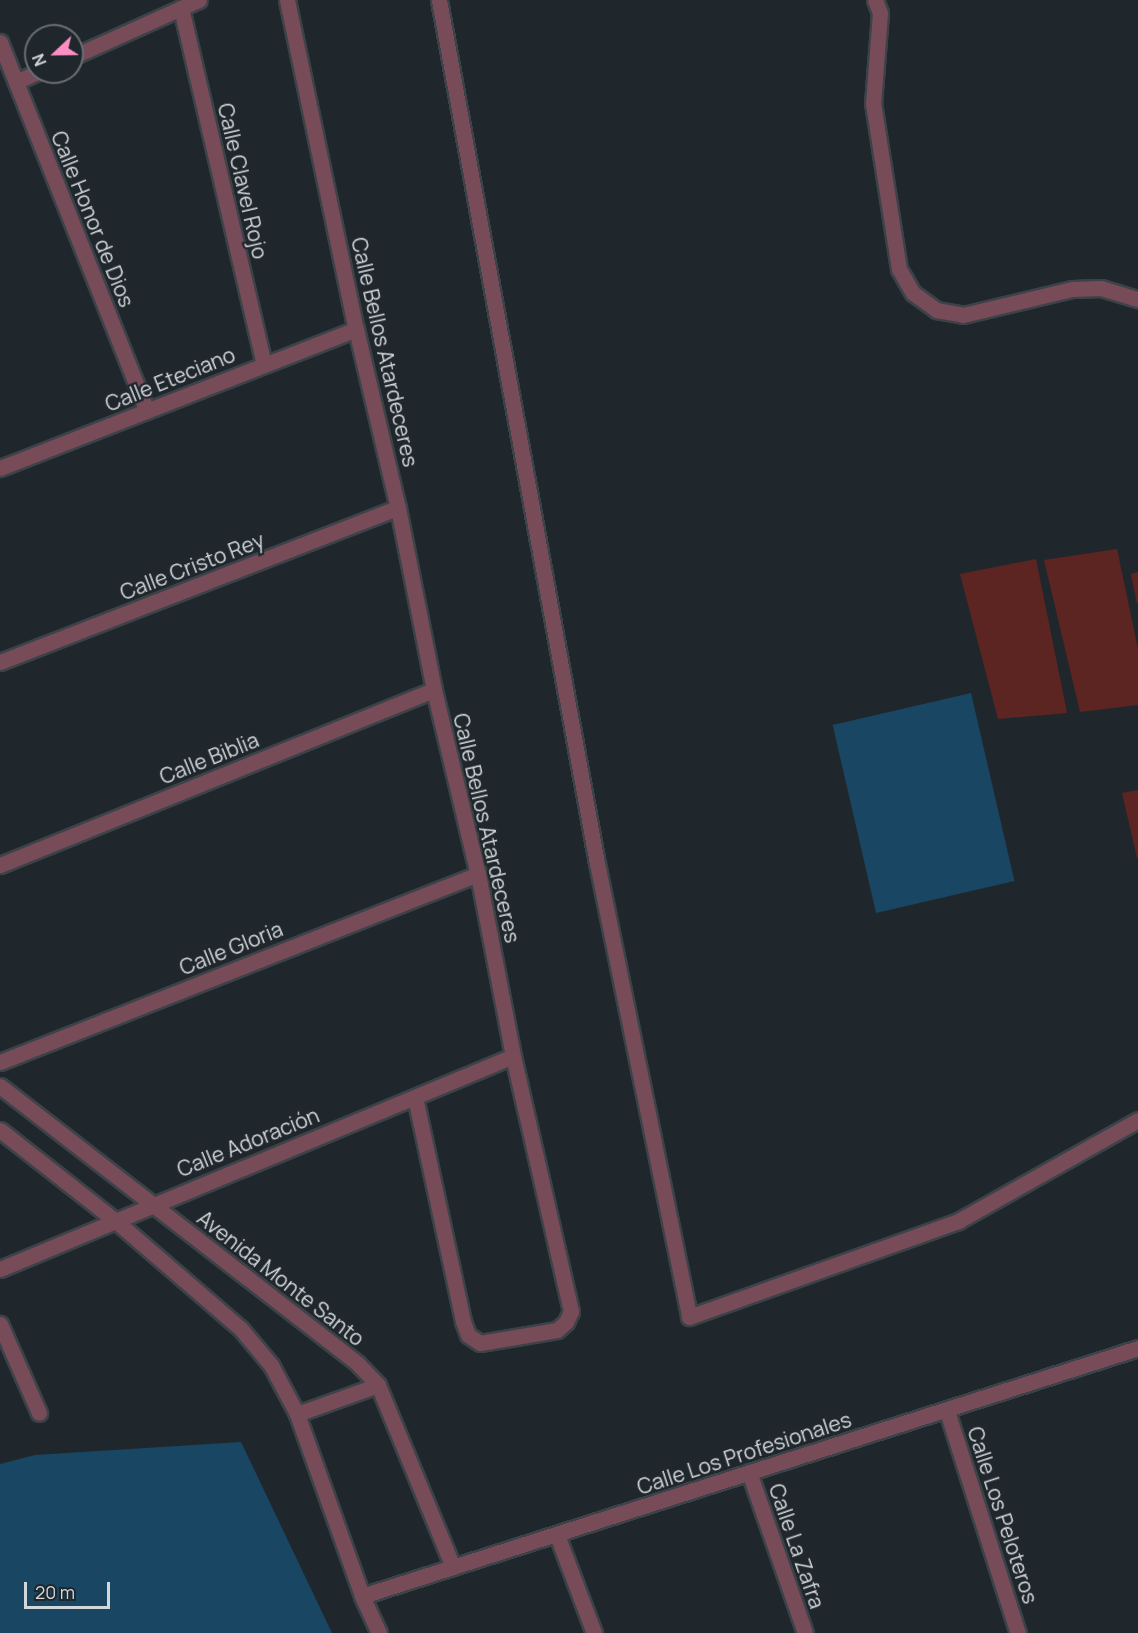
<!DOCTYPE html>
<html>
<head>
<meta charset="utf-8">
<style>
	body { margin:0 }
	#map { position:relative; width:1138px; height:1633px; overflow:hidden; background:#20272c; font-family:Manrope,sans-serif }
	div>[style] { position:absolute }
	[style*='--x'] { left:calc(var(--x)*1px); top:calc(var(--y)*1px); width:calc(var(--w)*1px); rotate:calc(var(--a)*1deg) }
	.green>* { inset:0; background:#194663; transform-origin:0 0 }
	.building>* { inset:0; background:#5c2522 }
	.roads { filter:drop-shadow(2px 0 #3c4348) drop-shadow(-2px 0 #3c4348) drop-shadow(0 2px #3c4348) drop-shadow(0 -2px #3c4348) }
	.street>* { height:15px; margin:-7.5px; padding:0 7.5px; transform-origin:7.5px; border-radius:7.5px; background:#784b58 }
	span { translate:-50% -50%; white-space:nowrap; text-align:center; line-height:1.15; -webkit-text-stroke:4.5px #20272c; paint-order:stroke }
	.street-label { font-size:21px; color:#d2d7da }
	.north { position:absolute; left:24px; top:24px; width:60px; height:60px; box-sizing:border-box; background:#20272c; border:2px solid #676d72; border-radius:50%; rotate:248deg; font-size:16px; font-weight:700; line-height:24px; text-align:center; color:#d2d7da }
	.north::after { content:''; display:block; margin:auto; width:21px; height:27px; background:#fc8fc2; clip-path:polygon(50% 0,100% 100%,50% 72%,0 100%) }
	.scale { position:absolute; left:24px; top:1582px; width:86px; height:27px; box-sizing:border-box; border:3px solid #d2d7da; border-top:0; padding-left:8px; font-size:18px; line-height:21px; white-space:nowrap; color:#d2d7da; -webkit-text-stroke:4px #20272c; paint-order:stroke }
</style>
</head>
<body>
<div id="map">
	<div class="green">
		<div style="left:971px;top:693px;width:193px;height:142px;rotate:77deg"></div>
		<div style="clip-path:polygon(241px 1442px,332px 1633px,0 1633px,0 1464px,35px 1455px)"></div>
	</div>
	<div class="building">
		<div style="clip-path:polygon(1117px 549px,1138px 649px,1138px 705px,1080px 712px,1044px 560px)"></div>
		<div style="clip-path:polygon(1036px 559px,1067px 713px,998px 719px,960px 574px)"></div>
		<div style="clip-path:polygon(1138px 572px,1138px 603px,1137px 604px,1131px 574px)"></div>
		<div style="clip-path:polygon(1138px 790px,1138px 858px,1137px 858px,1122px 793px)"></div>
	</div>
	<div class="roads">
		<div class="street">
			<div style="--x:287;--y:0;--w:336;--a:78.2"></div>
			<div style="--x:356;--y:329;--w:184;--a:76.8"></div>
			<div style="--x:398;--y:508;--w:186;--a:78.8"></div>
			<div style="--x:434;--y:690;--w:189;--a:76.6"></div>
			<div style="--x:478;--y:874;--w:185;--a:79.1"></div>
			<div style="--x:513;--y:1056;--w:262;--a:77.2"></div>
			<div style="--x:571;--y:1311;--w:12;--a:114"></div>
			<div style="--x:566;--y:1322;--w:12;--a:138"></div>
			<div style="--x:557;--y:1330;--w:78;--a:170.4"></div>
			<div style="--x:480;--y:1343;--w:14;--a:-146"></div>
			<div style="--x:468;--y:1335;--w:15;--a:-110"></div>
			<div style="--x:463;--y:1321;--w:229;--a:-102.1"></div>
			<div style="--x:439;--y:0;--w:877;--a:79.63"></div>
			<div style="--x:597;--y:863;--w:463;--a:78.5"></div>
			<div style="--x:689;--y:1317;--w:286;--a:-19.6"></div>
			<div style="--x:958;--y:1221;--w:206;--a:-29.3"></div>
			<div style="--x:875;--y:0;--w:14;--a:69"></div>
			<div style="--x:880;--y:13;--w:90;--a:94.4"></div>
			<div style="--x:873;--y:103;--w:168;--a:81.1"></div>
			<div style="--x:899;--y:269;--w:28;--a:60"></div>
			<div style="--x:913;--y:293;--w:29;--a:36"></div>
			<div style="--x:936;--y:310;--w:27;--a:10"></div>
			<div style="--x:963;--y:315;--w:112;--a:-13.4"></div>
			<div style="--x:1072;--y:289;--w:29;--a:-2"></div>
			<div style="--x:1101;--y:288;--w:39;--a:17"></div>
			<div style="--x:181;--y:8;--w:366;--a:76.9"></div>
			<div style="--x:0;--y:42;--w:397;--a:68.3"></div>
			<div style="--x:72;--y:57;--w:139;--a:-24.2"></div>
			<div style="--x:16;--y:82;--w:23;--a:-25"></div>
			<div style="--x:0;--y:468;--w:382;--a:-21.3"></div>
			<div style="--x:0;--y:662;--w:427;--a:-21.2"></div>
			<div style="--x:0;--y:865;--w:468;--a:-22"></div>
			<div style="--x:0;--y:1062;--w:514;--a:-21.47"></div>
			<div style="--x:0;--y:1086;--w:453;--a:37.8"></div>
			<div style="--x:358;--y:1364;--w:29;--a:46"></div>
			<div style="--x:378;--y:1385;--w:197;--a:67.6"></div>
			<div style="--x:0;--y:1130;--w:149;--a:38.2"></div>
			<div style="--x:117;--y:1222;--w:164;--a:40.8"></div>
			<div style="--x:241;--y:1329;--w:47;--a:50.2"></div>
			<div style="--x:271;--y:1365;--w:55;--a:62"></div>
			<div style="--x:297;--y:1414;--w:193;--a:70.3"></div>
			<div style="--x:362;--y:1596;--w:41;--a:65.3"></div>
			<div style="--x:0;--y:1269;--w:555;--a:-22.55"></div>
			<div style="--x:0;--y:1324;--w:97;--a:66.3"></div>
			<div style="--x:947;--y:1411;--w:233;--a:72.3"></div>
			<div style="--x:297;--y:1414;--w:86;--a:-19.7"></div>
			<div style="--x:749;--y:1472;--w:170;--a:70.8"></div>
			<div style="--x:557;--y:1535;--w:105;--a:69.3"></div>
			<div style="--x:362;--y:1596;--w:815;--a:-17.72"></div>
		</div>
	</div>
	<div class="street-label">
		<span style="left:243px;top:181px;rotate:77deg">Calle Clavel Rojo</span>
		<span style="left:93px;top:219px;rotate:68deg">Calle Honor de Dios</span>
		<span style="left:385px;top:352px;rotate:77deg">Calle Bellos Atardeceres</span>
		<span style="left:170px;top:379px;rotate:-22deg">Calle Eteciano</span>
		<span style="left:192px;top:566px;rotate:-21deg">Calle Cristo Rey</span>
		<span style="left:209px;top:758px;rotate:-22deg">Calle Biblia</span>
		<span style="left:487px;top:828px;rotate:77deg">Calle Bellos Atardeceres</span>
		<span style="left:231px;top:948px;rotate:-22deg">Calle Gloria</span>
		<span style="left:248px;top:1142px;rotate:-22deg">Calle Adoración</span>
		<span style="left:281px;top:1278px;rotate:38deg">Avenida Monte Santo</span>
		<span style="left:744px;top:1453px;rotate:-18deg">Calle Los Profesionales</span>
		<span style="left:1003px;top:1515px;rotate:72deg">Calle Los Peloteros</span>
		<span style="left:797px;top:1546px;rotate:71deg">Calle La Zafra</span>
	</div>
	<div class="north">N</div>
	<div class="scale">20 m</div>
</div>
</body>
</html>
